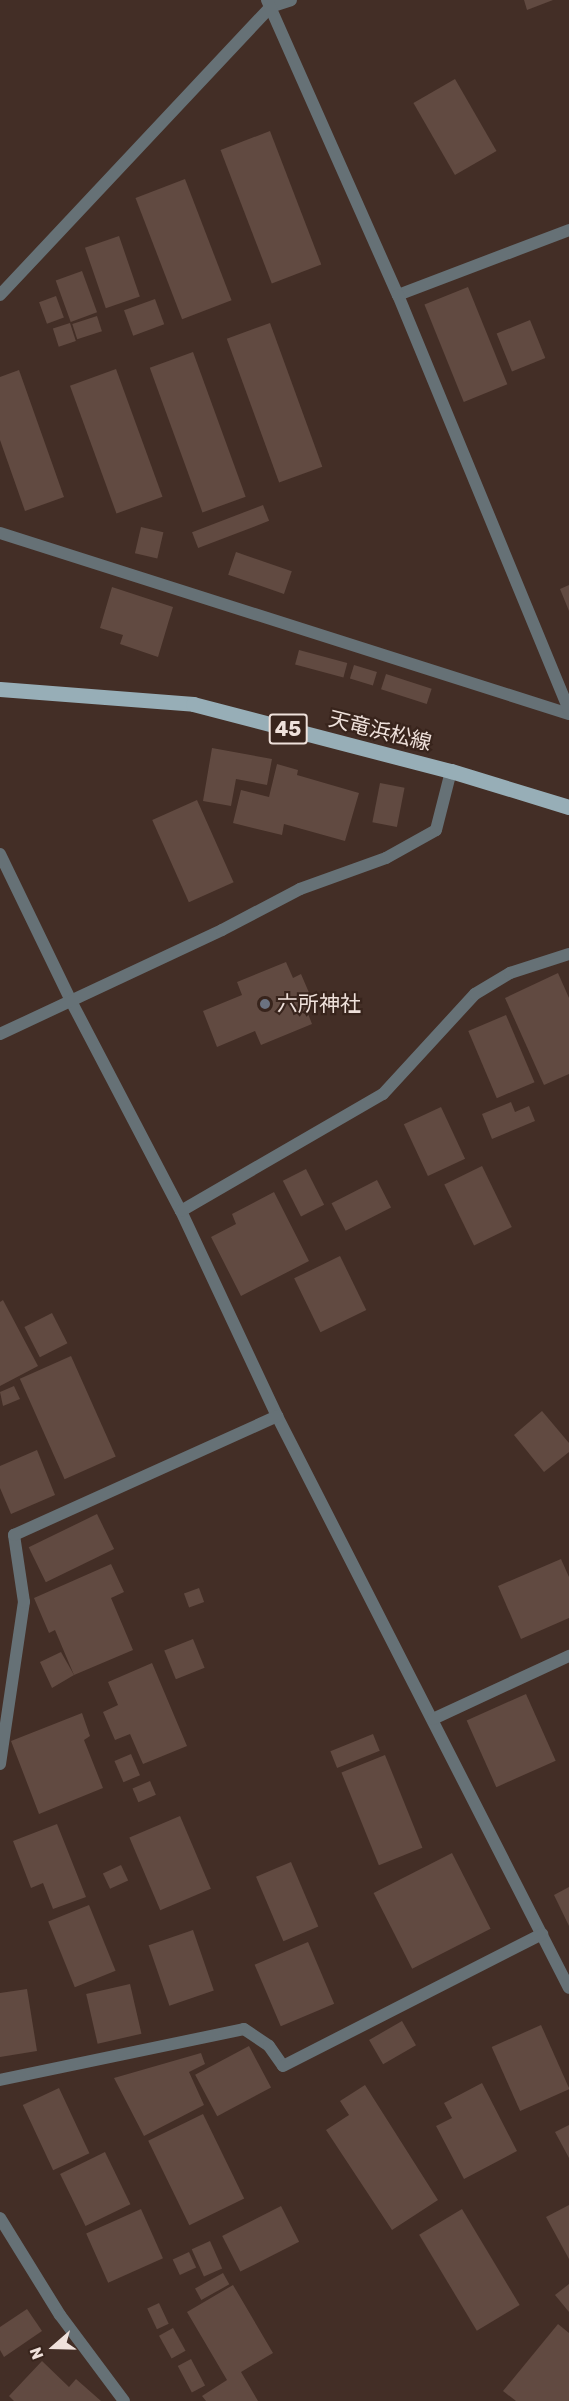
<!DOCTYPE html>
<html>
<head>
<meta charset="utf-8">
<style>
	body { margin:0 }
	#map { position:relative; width:569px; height:2401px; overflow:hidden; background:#432e26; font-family:Rubik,"Noto Sans JP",sans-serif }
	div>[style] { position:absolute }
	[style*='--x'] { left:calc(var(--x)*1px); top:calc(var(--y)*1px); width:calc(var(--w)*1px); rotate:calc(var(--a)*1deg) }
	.building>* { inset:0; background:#614a41; transform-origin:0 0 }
	.minor>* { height:12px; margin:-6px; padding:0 6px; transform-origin:6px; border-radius:6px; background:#667176 }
	.tertiary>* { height:12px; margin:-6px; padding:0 6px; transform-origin:6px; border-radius:6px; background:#667176 }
	.primary>* { height:15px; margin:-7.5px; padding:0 7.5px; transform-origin:7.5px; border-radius:7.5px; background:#97aeb7 }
	.dots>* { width:16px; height:16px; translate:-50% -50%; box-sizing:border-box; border:3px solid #38241c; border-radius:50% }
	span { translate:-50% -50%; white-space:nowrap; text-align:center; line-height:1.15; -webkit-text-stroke:4.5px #38241c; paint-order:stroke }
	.shield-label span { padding:2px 4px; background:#38241c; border:2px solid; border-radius:4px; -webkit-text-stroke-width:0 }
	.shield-label { font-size:20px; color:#efe1db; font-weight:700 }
	.street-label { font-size:21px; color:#efe1db }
	.poi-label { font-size:21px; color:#efe1db }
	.left { translate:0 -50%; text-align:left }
	.north { position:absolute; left:24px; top:2317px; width:60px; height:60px; -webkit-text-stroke:4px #38241c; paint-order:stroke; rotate:250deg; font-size:16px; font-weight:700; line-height:24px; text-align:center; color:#efe1db }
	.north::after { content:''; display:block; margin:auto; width:21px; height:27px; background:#efe1db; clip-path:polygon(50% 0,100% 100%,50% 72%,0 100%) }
</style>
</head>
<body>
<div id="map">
	<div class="building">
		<div style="clip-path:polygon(524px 0,553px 0,527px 10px)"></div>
		<div style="left:455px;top:79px;width:83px;height:48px;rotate:60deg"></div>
		<div style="left:270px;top:131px;width:143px;height:53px;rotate:69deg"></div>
		<div style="left:185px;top:179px;width:130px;height:53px;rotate:69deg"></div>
		<div style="left:119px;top:236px;width:64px;height:36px;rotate:71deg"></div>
		<div style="left:82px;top:271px;width:44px;height:28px;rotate:70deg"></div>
		<div style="left:468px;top:287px;width:105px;height:47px;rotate:68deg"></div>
		<div style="left:56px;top:296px;width:23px;height:18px;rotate:70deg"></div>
		<div style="left:155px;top:299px;width:27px;height:33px;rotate:70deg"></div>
		<div style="left:97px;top:316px;width:16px;height:26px;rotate:72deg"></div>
		<div style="left:530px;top:320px;width:41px;height:36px;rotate:68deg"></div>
		<div style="left:70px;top:323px;width:19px;height:18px;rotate:72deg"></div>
		<div style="left:270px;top:323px;width:153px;height:46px;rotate:70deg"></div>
		<div style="left:193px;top:352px;width:154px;height:46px;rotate:70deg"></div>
		<div style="left:116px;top:369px;width:136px;height:49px;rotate:70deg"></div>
		<div style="clip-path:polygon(19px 370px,64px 497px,25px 511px,0 440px,0 377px)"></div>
		<div style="left:263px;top:505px;width:17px;height:76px;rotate:69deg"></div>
		<div style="left:141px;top:527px;width:23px;height:27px;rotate:13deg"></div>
		<div style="left:236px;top:552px;width:59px;height:24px;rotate:19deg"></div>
		<div style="clip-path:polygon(569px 585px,569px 611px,560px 589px)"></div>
		<div style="clip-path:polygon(112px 587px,173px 607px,158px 657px,120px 644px,123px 635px,100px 628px)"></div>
		<div style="left:299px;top:650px;width:50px;height:15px;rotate:15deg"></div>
		<div style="left:354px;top:665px;width:24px;height:14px;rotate:17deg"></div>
		<div style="left:386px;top:674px;width:48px;height:16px;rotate:18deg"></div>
		<div style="clip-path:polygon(212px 748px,272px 759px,267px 785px,236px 779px,231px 806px,203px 801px)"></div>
		<div style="clip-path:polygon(277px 764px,298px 770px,297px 775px,359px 793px,345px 841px,284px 824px,282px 835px,233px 823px,241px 790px,269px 797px)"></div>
		<div style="left:380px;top:783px;width:25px;height:40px;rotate:11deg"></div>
		<div style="left:197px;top:800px;width:90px;height:49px;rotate:66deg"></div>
		<div style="clip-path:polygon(286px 962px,293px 978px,301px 974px,313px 1002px,305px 1006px,312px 1024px,261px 1045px,255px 1031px,217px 1047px,203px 1011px,242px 995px,237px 982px)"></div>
		<div style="clip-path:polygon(558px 973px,569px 998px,569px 1074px,544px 1085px,505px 998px)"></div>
		<div style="left:506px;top:1015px;width:73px;height:41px;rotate:67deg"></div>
		<div style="clip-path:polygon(511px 1102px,515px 1112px,529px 1106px,535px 1121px,492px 1139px,482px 1114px)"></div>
		<div style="left:441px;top:1107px;width:57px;height:41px;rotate:65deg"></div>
		<div style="left:482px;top:1166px;width:68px;height:42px;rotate:64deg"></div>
		<div style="left:306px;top:1169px;width:40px;height:26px;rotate:63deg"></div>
		<div style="left:377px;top:1180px;width:31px;height:51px;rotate:63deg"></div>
		<div style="clip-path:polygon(274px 1192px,309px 1261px,241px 1296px,211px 1237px,236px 1224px,232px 1214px)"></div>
		<div style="left:340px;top:1256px;width:60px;height:51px;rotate:64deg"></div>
		<div style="clip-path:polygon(3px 1300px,38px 1366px,0 1386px,0 1302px)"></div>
		<div style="left:52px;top:1313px;width:34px;height:31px;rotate:63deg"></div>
		<div style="left:71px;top:1356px;width:110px;height:56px;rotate:66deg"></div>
		<div style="clip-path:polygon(14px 1386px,20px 1399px,3px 1406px,0 1392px)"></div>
		<div style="clip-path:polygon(542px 1411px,569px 1443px,569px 1452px,544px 1472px,514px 1435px)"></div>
		<div style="clip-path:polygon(37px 1450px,55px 1495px,11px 1514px,0 1488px,0 1466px)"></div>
		<div style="left:97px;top:1514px;width:39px;height:76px;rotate:64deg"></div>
		<div style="clip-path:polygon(561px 1559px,569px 1577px,569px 1618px,521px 1639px,498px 1586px)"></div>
		<div style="clip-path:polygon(111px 1564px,124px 1592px,111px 1598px,133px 1650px,74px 1675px,55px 1630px,49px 1633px,34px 1598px)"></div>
		<div style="left:199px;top:1588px;width:15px;height:16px;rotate:70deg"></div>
		<div style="left:193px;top:1639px;width:31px;height:31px;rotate:68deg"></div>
		<div style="clip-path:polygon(61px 1652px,74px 1675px,52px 1688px,40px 1662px)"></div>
		<div style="clip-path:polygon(152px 1663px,187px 1746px,143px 1764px,130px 1734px,115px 1740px,103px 1712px,118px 1705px,108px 1682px)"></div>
		<div style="left:526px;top:1694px;width:73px;height:65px;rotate:66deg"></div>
		<div style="clip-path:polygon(82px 1713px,90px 1736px,84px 1740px,103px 1788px,39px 1814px,11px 1741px)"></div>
		<div style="left:373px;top:1734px;width:18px;height:46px;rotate:68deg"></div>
		<div style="left:131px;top:1754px;width:23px;height:18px;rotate:67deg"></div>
		<div style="left:385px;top:1755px;width:100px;height:47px;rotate:68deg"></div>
		<div style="left:150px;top:1781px;width:15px;height:19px;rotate:67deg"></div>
		<div style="left:180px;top:1816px;width:79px;height:55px;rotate:67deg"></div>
		<div style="clip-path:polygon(57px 1824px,86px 1897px,53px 1909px,43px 1883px,31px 1888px,13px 1841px)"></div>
		<div style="left:452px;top:1853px;width:85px;height:88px;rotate:63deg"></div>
		<div style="left:291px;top:1862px;width:70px;height:38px;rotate:67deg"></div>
		<div style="left:121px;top:1865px;width:17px;height:20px;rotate:65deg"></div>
		<div style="clip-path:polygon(569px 1887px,569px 1926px,554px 1895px)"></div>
		<div style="left:89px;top:1905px;width:71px;height:44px;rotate:68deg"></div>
		<div style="left:193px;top:1930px;width:64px;height:47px;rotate:71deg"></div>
		<div style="left:308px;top:1942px;width:67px;height:58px;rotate:67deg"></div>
		<div style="left:130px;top:1984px;width:51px;height:45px;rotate:77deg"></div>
		<div style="clip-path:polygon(27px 1989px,37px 2051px,0 2057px,0 1993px)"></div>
		<div style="left:402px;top:2021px;width:28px;height:38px;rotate:60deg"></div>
		<div style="left:541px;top:2025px;width:70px;height:54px;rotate:66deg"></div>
		<div style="left:249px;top:2046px;width:47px;height:61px;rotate:62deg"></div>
		<div style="clip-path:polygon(201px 2053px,205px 2064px,189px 2072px,204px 2105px,144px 2136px,114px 2078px)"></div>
		<div style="clip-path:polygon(482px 2083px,517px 2151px,464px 2179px,436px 2126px,452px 2118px,444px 2103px)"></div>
		<div style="clip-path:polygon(365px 2085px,438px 2200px,392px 2230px,326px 2130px,349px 2115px,340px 2101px)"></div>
		<div style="left:59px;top:2088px;width:72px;height:40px;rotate:65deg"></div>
		<div style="left:203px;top:2114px;width:94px;height:61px;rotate:64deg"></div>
		<div style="clip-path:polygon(569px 2125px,569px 2158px,555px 2132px)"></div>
		<div style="left:105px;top:2152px;width:58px;height:50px;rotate:64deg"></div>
		<div style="clip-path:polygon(569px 2205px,569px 2259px,546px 2217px)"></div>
		<div style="left:281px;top:2206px;width:40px;height:66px;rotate:63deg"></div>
		<div style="left:141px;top:2209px;width:54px;height:60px;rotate:66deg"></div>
		<div style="left:462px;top:2209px;width:112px;height:50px;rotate:59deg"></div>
		<div style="left:210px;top:2241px;width:30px;height:20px;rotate:66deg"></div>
		<div style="left:189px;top:2252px;width:17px;height:18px;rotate:65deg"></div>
		<div style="left:223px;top:2273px;width:13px;height:32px;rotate:61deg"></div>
		<div style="clip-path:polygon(569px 2284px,569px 2312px,555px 2295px)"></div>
		<div style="clip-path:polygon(233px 2285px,273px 2353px,241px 2372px,258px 2401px,206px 2401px,202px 2396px,227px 2380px,187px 2312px)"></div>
		<div style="left:159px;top:2303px;width:23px;height:13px;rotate:65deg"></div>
		<div style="clip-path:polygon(27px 2309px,42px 2331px,4px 2357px,0 2350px,0 2327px)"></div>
		<div style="clip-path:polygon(558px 2324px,569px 2333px,569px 2401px,516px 2401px,503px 2391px)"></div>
		<div style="left:173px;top:2328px;width:26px;height:16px;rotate:61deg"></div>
		<div style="left:191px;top:2359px;width:30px;height:15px;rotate:62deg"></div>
		<div style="clip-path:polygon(42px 2361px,69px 2387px,76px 2379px,101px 2401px,14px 2401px,9px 2396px)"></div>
	</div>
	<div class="minor">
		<div style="--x:0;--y:295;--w:395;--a:-46.8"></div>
		<div style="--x:270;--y:7;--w:22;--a:-18"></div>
		<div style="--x:398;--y:295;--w:183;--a:-20.8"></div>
		<div style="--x:0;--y:533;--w:597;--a:17.65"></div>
		<div style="--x:0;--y:854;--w:163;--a:64.2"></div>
		<div style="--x:71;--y:1001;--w:237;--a:62.4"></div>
		<div style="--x:181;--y:1211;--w:226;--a:64.9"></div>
		<div style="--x:277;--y:1416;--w:642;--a:62.96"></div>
		<div style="--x:0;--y:1034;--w:245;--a:-25.1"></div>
		<div style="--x:222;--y:930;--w:88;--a:-27.7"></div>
		<div style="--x:300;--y:889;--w:91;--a:-19.8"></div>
		<div style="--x:386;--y:858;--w:57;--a:-29.2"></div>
		<div style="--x:436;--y:830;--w:61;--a:-75.7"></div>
		<div style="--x:181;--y:1211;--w:233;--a:-30.1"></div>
		<div style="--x:383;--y:1094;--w:136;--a:-47.4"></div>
		<div style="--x:475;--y:994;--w:41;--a:-31"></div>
		<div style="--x:510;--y:973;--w:62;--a:-17.9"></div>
		<div style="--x:433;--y:1719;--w:150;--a:-24.9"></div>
		<div style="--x:0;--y:1764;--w:164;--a:-81.6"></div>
		<div style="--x:24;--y:1602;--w:68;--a:-98.5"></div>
		<div style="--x:14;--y:1535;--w:289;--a:-24.3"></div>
		<div style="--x:0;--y:2080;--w:249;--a:-11.8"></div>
		<div style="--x:244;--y:2029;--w:30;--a:34"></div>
		<div style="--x:269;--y:2046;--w:24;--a:55"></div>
		<div style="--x:283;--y:2066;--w:291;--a:-27"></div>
		<div style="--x:0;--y:2218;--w:114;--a:58.3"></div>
		<div style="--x:60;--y:2315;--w:107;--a:53.3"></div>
	</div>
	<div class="tertiary">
		<div style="--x:267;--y:0;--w:323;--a:66.1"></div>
		<div style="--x:398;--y:295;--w:449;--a:67.6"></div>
	</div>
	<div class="primary">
		<div style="--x:0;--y:689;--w:194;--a:4.4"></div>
		<div style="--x:193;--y:704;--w:267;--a:14.6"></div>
		<div style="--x:451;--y:771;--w:123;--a:17"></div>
	</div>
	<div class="dots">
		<div style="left:265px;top:1004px;background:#6b7280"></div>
	</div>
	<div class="shield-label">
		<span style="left:288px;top:729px">45</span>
	</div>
	<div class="street-label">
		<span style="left:380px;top:731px;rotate:14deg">天竜浜松線</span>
	</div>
	<div class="poi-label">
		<span class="left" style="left:277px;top:1004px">六所神社</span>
	</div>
	<div class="north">N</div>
</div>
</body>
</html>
